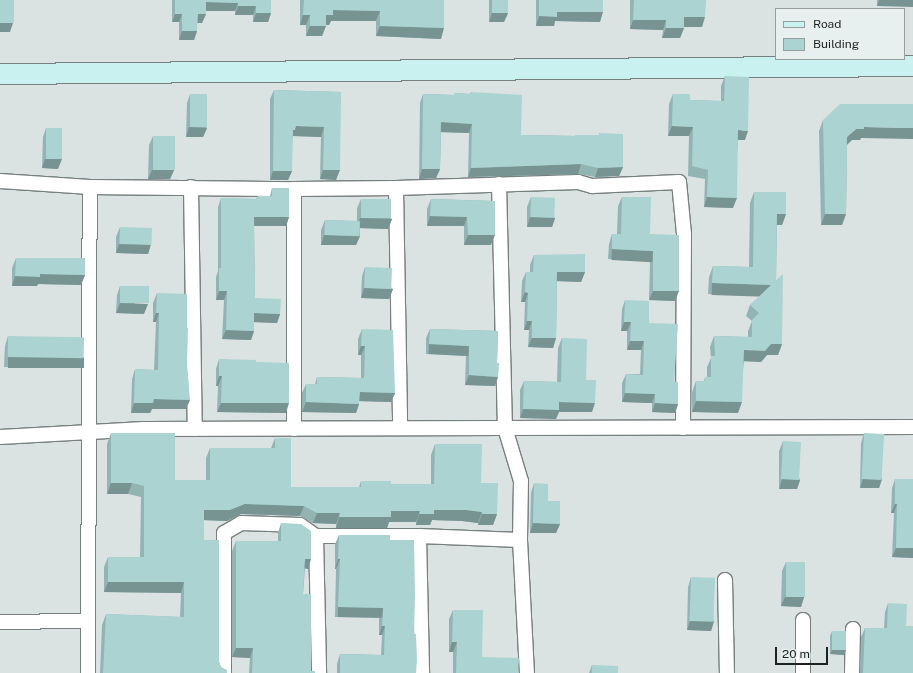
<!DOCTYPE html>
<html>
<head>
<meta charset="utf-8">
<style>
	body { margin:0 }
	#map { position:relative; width:913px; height:673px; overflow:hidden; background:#dbe2e2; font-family:"Public Sans",sans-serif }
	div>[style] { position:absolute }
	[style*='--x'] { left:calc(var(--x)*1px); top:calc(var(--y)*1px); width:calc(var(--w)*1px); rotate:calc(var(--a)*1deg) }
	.roads { filter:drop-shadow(1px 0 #787f7f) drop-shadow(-1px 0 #787f7f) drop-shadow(0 1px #787f7f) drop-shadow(0 -1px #787f7f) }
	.street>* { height:14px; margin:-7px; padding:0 7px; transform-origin:7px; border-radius:7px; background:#fff }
	.secondary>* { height:20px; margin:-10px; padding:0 10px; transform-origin:10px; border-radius:10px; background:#c8f1f0 }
	.wall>* { inset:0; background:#92b5b4 }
	.shaded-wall>* { inset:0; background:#779492; transform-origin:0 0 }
	.building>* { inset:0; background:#aad3d1; transform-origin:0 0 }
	span { translate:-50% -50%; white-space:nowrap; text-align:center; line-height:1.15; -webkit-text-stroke:3.5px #e8f0ef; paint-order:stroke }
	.legend { position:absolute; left:775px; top:8px; width:130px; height:52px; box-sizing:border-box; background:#e8f0ef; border:1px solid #989d9d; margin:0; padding:5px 7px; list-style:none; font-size:12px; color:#1f2121 }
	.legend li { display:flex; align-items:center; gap:8px; height:20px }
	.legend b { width:20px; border:1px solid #989d9d }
	.scale { position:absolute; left:775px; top:647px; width:53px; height:18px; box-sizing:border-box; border:2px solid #1f2121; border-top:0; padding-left:5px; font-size:12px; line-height:14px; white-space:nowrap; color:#1f2121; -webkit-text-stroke:3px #e8f0ef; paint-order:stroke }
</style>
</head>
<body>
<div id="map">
	<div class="roads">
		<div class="street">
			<div style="--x:0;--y:181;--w:90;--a:3.8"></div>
			<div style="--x:90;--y:187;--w:204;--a:0.6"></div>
			<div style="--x:294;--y:189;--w:102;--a:-0.6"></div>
			<div style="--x:396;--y:188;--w:182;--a:-1.9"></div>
			<div style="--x:578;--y:182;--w:15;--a:16"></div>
			<div style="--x:592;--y:186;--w:87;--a:-2.6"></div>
			<div style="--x:679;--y:182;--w:52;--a:84.5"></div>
			<div style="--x:684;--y:234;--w:194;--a:90.3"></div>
			<div style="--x:499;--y:184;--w:244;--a:88.6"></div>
			<div style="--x:505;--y:428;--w:55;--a:73.2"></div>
			<div style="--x:521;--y:481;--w:59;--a:91"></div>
			<div style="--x:520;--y:540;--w:133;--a:87"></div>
			<div style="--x:191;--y:187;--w:242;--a:89.1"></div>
			<div style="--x:396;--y:188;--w:240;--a:89"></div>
			<div style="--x:294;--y:189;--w:240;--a:90"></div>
			<div style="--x:0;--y:437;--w:144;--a:-3.2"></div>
			<div style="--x:144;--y:429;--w:769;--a:-0.15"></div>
			<div style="--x:316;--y:536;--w:137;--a:88.7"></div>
			<div style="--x:419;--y:536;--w:137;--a:88.7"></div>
			<div style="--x:725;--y:580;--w:93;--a:88.8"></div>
			<div style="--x:803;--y:620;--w:53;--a:90"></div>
			<div style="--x:0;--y:622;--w:88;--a:-0.7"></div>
			<div style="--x:88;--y:673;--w:486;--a:-89.8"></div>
			<div style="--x:224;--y:673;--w:140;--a:-90"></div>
			<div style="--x:224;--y:533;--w:20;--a:-30"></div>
			<div style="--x:241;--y:523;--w:59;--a:1.9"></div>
			<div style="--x:300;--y:525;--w:19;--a:35"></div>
			<div style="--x:316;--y:536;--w:103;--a:0"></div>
			<div style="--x:419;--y:536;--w:101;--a:2.3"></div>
			<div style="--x:852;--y:673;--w:44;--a:-88.7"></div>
		</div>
		<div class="secondary">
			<div style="--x:0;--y:74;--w:913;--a:-0.5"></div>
		</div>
	</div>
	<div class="wall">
		<div style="clip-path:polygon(172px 0,271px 0,271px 13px,268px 22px,253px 22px,253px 15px,235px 15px,235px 11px,206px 11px,206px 14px,202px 23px,197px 23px,197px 31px,194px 40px,179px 40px,179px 22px,172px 22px)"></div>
		<div style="clip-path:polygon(300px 0,444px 0,441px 39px,376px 36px,376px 21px,331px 21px,329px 25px,326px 25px,322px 36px,306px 36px,306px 25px,300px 25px)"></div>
		<div style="clip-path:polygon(489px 0,508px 0,508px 13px,504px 22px,489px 22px)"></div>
		<div style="clip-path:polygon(536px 0,603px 0,600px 22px,555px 21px,554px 26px,536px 26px)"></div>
		<div style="clip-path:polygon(630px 0,706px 0,702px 27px,684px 27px,684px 28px,680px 38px,662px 38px,663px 30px,630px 29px)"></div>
		<div style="clip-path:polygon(877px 0,913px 0,877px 6px)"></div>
		<div style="clip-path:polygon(725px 76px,745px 140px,738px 140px,733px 208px,704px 207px,705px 179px,688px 176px,689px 136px,668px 136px,669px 104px,673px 94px,690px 100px,721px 101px,721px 86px)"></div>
		<div style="clip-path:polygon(274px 90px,341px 92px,336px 180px,320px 179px,321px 137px,293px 136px,292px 138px,292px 171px,288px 180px,270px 180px,270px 99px)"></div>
		<div style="clip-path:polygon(471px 92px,521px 135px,575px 136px,575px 135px,599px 135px,599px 133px,623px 167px,619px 176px,595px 177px,578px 174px,468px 177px,469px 133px,441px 132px,440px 169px,436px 178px,419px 179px,420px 103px,423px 94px,454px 95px,454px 93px,470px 94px)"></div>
		<div style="clip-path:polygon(190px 94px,207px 128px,203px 137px,186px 137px,187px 103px)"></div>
		<div style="clip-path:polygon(823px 120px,861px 138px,860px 140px,852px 140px,847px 145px,846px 214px,842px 225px,821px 225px,819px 131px)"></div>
		<div style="clip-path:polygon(46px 128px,58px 169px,42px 168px,43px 137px)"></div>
		<div style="clip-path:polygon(153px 136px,174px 170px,170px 179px,148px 179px,149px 145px)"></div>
		<div style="clip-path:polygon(272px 188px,289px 217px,286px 226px,254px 226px,255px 298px,280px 314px,277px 323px,254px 322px,254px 331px,251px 340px,222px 339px,224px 300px,216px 300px,216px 277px,218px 271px,218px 207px,221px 198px,256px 199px,258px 196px,270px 196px)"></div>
		<div style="clip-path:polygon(754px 192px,786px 214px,782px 225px,777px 225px,776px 280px,782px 344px,778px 355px,767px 355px,761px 362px,744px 361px,738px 413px,692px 412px,692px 392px,696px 381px,704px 381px,705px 377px,707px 377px,707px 367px,711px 358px,710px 347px,714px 336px,748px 337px,748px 331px,752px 321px,746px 316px,750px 305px,760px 296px,708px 294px,709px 277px,713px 266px,749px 267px,750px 203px)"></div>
		<div style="clip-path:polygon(531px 197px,555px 218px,552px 227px,527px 227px,527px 207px)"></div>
		<div style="clip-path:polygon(622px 197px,650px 234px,675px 301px,649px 300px,650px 261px,608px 259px,609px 244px,612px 234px,617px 234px,618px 206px)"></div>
		<div style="clip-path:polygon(361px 199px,392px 219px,388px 229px,360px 228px,360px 236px,356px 245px,321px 245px,321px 230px,325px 220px,357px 221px,357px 208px)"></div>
		<div style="clip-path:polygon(431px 199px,495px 201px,491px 245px,464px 245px,464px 226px,427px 226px,427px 209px)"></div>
		<div style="clip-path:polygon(120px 227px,151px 244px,148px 254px,116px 253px,116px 237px)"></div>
		<div style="clip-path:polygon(534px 255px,585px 272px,581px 282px,557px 281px,556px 338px,553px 348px,528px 347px,529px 330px,524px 330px,525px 302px,521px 302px,522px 281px,526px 272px,530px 272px,530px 265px)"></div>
		<div style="clip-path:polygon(16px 258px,85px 275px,81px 285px,38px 284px,37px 286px,12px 286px,12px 268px)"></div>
		<div style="clip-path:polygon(365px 267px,393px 289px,389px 299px,361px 298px,362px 276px)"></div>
		<div style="clip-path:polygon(120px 286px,144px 314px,116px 313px,117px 295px)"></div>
		<div style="clip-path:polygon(157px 293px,187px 328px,186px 409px,152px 409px,150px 413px,131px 413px,132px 379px,135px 369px,154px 370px,156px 322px,153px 322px,153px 303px)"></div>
		<div style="clip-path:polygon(625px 300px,649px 323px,674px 382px,678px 404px,675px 413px,652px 412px,652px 403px,622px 402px,622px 383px,626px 374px,640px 374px,641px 350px,627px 350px,627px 331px,621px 331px,622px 309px)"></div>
		<div style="clip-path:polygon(362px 329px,395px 393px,391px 402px,359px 401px,359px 404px,356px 413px,302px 412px,302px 393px,306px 384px,315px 384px,317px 377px,361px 378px,361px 355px,358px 355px,358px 339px)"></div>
		<div style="clip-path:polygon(430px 329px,498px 331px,497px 363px,498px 377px,495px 386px,465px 385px,466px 356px,426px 354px,426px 338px)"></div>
		<div style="clip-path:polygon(8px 336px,81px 367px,4px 367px,5px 346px)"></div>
		<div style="clip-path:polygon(562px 338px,586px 380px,592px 412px,559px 412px,556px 419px,520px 418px,520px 390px,524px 381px,557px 382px,558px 348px)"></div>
		<div style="clip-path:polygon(219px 359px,256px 362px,286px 413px,217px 412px,218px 386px,216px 386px,216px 369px)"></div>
		<div style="clip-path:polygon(111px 433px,175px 480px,206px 480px,206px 458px,210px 448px,271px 448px,275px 438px,291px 487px,359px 487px,361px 481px,391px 484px,431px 484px,431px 455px,435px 444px,481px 483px,497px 514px,493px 525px,478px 525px,478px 523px,462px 521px,432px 520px,430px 525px,416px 525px,416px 522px,389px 522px,387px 528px,336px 528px,336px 524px,313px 523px,300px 516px,241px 514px,227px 521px,204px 520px,204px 540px,219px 662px,221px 667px,227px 673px,100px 673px,102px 625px,106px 614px,180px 617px,181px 593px,104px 592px,104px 567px,108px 557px,140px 557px,141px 497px,128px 494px,107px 494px,107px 444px)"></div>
		<div style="clip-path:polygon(864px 433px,882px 479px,879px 488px,860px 488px,861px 443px)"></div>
		<div style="clip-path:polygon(783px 441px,800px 480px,797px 489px,779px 489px,779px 451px)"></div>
		<div style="clip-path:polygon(895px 479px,913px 558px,892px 557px,894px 513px,891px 513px,892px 488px)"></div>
		<div style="clip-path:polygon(534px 483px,548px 501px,560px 524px,556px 533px,530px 533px,531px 493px)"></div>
		<div style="clip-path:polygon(281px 523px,308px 569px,305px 568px,303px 594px,311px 671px,315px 673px,249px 673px,250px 658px,232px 657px,232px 551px,236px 541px,278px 541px,278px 533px)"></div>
		<div style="clip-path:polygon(339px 535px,390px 540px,414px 634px,416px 673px,337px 673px,337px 664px,340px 654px,381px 655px,382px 635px,379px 635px,379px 618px,335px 617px,336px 569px,335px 569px,335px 544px)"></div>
		<div style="clip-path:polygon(786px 562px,804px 597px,801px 607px,781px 606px,782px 571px)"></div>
		<div style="clip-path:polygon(691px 577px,714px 621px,711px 631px,687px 630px,688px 587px)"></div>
		<div style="clip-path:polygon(888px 603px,906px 626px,913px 673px,860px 673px,861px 637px,865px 628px,884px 628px,885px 612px)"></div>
		<div style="clip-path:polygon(453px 610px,482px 657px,518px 673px,453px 673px,453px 652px,449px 652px,449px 619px)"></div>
		<div style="clip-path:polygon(832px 631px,844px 655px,830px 654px,830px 636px)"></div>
		<div style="clip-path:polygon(592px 665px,618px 673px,589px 673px)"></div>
	</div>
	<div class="shaded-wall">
		<div style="clip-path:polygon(879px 0,913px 0,913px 7px,877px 6px)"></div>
		<div style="clip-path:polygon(206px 2px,238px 3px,235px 11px,203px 11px)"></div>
		<div style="clip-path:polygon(238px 6px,256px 6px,253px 15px,235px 15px)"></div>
		<div style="clip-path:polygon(333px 10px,380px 11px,376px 21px,331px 21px,329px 25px,322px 25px,326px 15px)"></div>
		<div style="clip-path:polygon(557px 12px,603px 12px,600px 22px,555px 21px,554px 26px,536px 26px,539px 16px)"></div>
		<div style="clip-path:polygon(256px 13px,271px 13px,268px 22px,253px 22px)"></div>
		<div style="clip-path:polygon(492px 13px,508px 13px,504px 22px,489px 22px)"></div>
		<div style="clip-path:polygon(175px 14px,182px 14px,179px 22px,172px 22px)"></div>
		<div style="clip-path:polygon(198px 14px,206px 14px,202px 23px,194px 23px)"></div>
		<div style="clip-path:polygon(303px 15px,310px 15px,306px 25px,300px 25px)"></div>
		<div style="clip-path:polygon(684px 17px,705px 17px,702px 27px,680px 27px)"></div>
		<div style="clip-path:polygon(633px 20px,666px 20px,663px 30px,630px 29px)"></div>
		<div style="clip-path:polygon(0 23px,13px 23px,10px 32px,0 32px)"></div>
		<div style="clip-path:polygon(310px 26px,326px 26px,322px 36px,306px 36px)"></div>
		<div style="clip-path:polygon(380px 26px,444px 28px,441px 39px,376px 36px)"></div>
		<div style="clip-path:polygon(666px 28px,684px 28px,680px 38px,662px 38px)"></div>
		<div style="clip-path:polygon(182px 31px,197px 31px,194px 40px,179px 40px)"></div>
		<div style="clip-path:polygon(441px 122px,472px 124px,469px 133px,438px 132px)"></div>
		<div style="clip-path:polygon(296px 126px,324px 127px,321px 137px,293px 136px,292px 139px,293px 130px)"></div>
		<div style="clip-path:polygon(672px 126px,693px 127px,689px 136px,668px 136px)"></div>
		<div style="clip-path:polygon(189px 127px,207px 128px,203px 137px,186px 137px)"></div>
		<div style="clip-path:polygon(864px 127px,913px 128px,913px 139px,861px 138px,860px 140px,852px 140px,843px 148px,847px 137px,856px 129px)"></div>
		<div style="clip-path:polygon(738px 130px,748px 131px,745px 140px,735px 140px)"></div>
		<div style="clip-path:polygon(45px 159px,62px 159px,58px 169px,42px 168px)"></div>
		<div style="clip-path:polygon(581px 164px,578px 174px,468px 177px,471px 168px)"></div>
		<div style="clip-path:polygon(623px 167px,619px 176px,595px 177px,598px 168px)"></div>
		<div style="clip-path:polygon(422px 169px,440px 169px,436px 178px,419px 179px)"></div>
		<div style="clip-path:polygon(152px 170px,174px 170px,170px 179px,148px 179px)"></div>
		<div style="clip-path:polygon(323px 170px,340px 170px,336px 180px,320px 179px)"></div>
		<div style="clip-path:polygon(273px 171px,292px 171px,288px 180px,270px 180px)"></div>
		<div style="clip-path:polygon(707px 197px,737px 198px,733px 208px,704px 207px)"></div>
		<div style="clip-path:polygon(777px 214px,786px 214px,782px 225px,773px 225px)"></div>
		<div style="clip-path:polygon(825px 214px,846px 214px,842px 225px,821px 225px)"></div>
		<div style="clip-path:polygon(430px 216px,467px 217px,464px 226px,427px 226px)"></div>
		<div style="clip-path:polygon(254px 217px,289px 217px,286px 226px,251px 226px)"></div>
		<div style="clip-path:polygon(530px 217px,555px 218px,552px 227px,527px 227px)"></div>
		<div style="clip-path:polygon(360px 218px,392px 219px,388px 229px,357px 228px)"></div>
		<div style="clip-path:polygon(324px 235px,360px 236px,356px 245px,321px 245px)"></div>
		<div style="clip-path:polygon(468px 235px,495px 235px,491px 245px,464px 245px)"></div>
		<div style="clip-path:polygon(119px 244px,151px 244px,148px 254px,116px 253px)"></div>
		<div style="left:612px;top:249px;width:41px;height:11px;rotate:3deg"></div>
		<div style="clip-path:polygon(557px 272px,585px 272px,581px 282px,553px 281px)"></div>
		<div style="clip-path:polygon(40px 274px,85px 275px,81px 285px,38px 284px,37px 286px,12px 286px,15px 276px)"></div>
		<div style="left:712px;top:283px;width:59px;height:12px;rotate:2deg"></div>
		<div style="clip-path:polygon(364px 288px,393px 289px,389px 299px,361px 298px)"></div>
		<div style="clip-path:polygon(219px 291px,227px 291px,224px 300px,216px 300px)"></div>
		<div style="clip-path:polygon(653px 291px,679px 291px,675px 301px,649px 300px)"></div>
		<div style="clip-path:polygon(525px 292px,528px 293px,525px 302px,521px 302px)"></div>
		<div style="clip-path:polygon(120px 303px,148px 304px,144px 314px,116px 313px)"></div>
		<div style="clip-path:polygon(156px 313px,159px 313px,156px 322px,153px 322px)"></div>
		<div style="clip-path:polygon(254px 313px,280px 314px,277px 323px,251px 322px)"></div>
		<div style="clip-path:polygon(527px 321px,532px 321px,529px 330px,524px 330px)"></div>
		<div style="clip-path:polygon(624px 322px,631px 322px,627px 331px,621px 331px)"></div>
		<div style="clip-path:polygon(226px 330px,254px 331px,251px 340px,222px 339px)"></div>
		<div style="clip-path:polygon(532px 338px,556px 338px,553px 348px,528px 347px)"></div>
		<div style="clip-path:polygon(630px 341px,644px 341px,641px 350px,627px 350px)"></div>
		<div style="left:429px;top:344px;width:40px;height:10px;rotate:3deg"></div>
		<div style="clip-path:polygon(771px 344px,782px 344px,778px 355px,767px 355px,761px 362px,740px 361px,744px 350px)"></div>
		<div style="clip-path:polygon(361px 346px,365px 346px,361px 355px,358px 355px)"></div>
		<div style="left:8px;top:357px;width:76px;height:11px"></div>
		<div style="clip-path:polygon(469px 375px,498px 377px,495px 386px,465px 385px)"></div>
		<div style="clip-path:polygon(219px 376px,222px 376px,218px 386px,216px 386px)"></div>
		<div style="clip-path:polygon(360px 392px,395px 393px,391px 402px,356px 401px)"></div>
		<div style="clip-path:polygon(625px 393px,655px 394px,652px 403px,622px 402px)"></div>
		<div style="clip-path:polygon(154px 399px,190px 400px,186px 409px,152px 409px,150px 413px,131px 413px,134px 403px)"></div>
		<div style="clip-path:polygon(696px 401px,742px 402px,738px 413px,692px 412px)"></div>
		<div style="clip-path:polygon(306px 402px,359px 404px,356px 413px,302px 412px)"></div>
		<div style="clip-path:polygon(559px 402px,595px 403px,592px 412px,559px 412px,556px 419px,520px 418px,523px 409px)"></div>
		<div style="clip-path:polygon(221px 403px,289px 403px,286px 413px,217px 412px)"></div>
		<div style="clip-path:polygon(655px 403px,678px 404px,675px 413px,652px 412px)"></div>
		<div style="clip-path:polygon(782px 479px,800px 480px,797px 489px,779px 489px)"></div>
		<div style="clip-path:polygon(863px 479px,882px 479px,879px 488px,860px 488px)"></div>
		<div style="clip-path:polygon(111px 483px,132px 483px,128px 494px,107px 494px)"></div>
		<div style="clip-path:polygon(245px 504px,304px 506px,300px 516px,241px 514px,227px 521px,200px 520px,204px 510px)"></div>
		<div style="clip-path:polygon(895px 504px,897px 504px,894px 513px,891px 513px)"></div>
		<div style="clip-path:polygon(434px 510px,466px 510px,482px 512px,478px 523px,462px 521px,432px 520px,430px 525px,416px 525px,419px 514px)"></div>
		<div style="clip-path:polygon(391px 511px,420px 511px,416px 522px,389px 522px,387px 528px,336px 528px,339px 517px)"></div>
		<div style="clip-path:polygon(317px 513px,340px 513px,336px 524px,313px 523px)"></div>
		<div style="clip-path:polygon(482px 514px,497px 514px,493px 525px,478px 525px)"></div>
		<div style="clip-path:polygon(533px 523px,560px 524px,556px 533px,530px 533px)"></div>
		<div style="clip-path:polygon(896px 548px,913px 548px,913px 558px,892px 557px)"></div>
		<div style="clip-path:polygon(305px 559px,311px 559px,308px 569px,302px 568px)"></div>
		<div style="clip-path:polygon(338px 559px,340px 559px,336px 569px,335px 569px)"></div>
		<div style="clip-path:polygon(108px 582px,184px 582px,181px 593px,104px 592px)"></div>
		<div style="clip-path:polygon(785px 597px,804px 597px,801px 607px,781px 606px)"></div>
		<div style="left:338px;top:607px;width:45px;height:10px;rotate:1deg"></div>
		<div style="clip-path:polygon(690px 621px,714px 621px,711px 631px,687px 630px)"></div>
		<div style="clip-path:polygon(382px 626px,385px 626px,382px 635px,379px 635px)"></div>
		<div style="clip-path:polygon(452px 642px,457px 642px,453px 652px,449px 652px)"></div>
		<div style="clip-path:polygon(236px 648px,253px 648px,250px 658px,232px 657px)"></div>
		<div style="clip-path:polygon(832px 650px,846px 650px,844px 655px,830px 654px)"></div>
	</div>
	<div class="building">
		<div style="left:0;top:0;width:14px;height:23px"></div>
		<div style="clip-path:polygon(175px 0,271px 0,271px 13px,256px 13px,256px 6px,238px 6px,238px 3px,206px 2px,206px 14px,198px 14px,197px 31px,182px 31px,182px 14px,175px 14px)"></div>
		<div style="clip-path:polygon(304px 0,444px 0,444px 28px,380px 26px,380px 11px,333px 10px,333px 15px,326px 15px,326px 26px,310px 26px,310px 15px,303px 15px)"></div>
		<div style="left:492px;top:0;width:16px;height:13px"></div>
		<div style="clip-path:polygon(539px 0,603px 0,603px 12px,557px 12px,557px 17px,539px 16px)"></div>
		<div style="clip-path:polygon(634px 0,706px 0,705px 17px,684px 17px,684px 28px,666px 28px,666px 20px,633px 20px)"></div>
		<div style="clip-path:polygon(725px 76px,749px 77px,748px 131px,738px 130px,737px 198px,707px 197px,708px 170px,692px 166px,693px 127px,672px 126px,673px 94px,690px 94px,690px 100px,724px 101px)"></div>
		<div style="clip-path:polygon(274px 90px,341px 92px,340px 170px,323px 170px,324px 127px,296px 126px,295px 130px,293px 130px,292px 171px,273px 171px)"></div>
		<div style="clip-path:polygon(471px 92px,522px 95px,521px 135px,575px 136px,575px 135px,599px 135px,599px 133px,623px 134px,623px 167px,598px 168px,581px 164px,471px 168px,472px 124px,441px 122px,440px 169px,422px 169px,423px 94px,454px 95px,454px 93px,471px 94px)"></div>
		<div style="left:190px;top:94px;width:17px;height:33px"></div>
		<div style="clip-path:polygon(840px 104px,913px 104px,913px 128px,864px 127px,864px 129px,856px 129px,847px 137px,846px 214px,825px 214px,823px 120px)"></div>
		<div style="left:46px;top:128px;width:16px;height:31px"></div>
		<div style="left:153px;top:136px;width:22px;height:34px"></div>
		<div style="clip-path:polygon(272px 188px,289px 188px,289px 217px,254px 217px,255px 298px,281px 299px,280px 314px,254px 313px,254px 331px,226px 330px,227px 291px,219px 291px,219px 268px,221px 268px,221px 198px,257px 199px,258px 196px,272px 196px)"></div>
		<div style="clip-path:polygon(754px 192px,786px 192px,786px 214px,777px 214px,776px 280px,783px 274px,782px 344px,771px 344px,765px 351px,744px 350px,742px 402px,696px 401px,696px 381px,705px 381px,705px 377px,711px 377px,711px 356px,715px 356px,714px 336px,752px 337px,752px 320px,759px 313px,750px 305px,771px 285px,712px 283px,713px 266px,753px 267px)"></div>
		<div style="left:531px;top:197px;width:24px;height:20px;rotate:2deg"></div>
		<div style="clip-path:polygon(622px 197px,651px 197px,650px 234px,679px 235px,679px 291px,653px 291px,653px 251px,612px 249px,612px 234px,621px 234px)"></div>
		<div style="left:361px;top:199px;width:30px;height:19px"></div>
		<div style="clip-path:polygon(431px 199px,495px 201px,495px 235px,468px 235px,467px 217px,430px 216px)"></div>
		<div style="left:325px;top:220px;width:35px;height:15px;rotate:2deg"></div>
		<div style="left:120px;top:227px;width:32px;height:17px;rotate:2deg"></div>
		<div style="clip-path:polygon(585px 254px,585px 272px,557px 272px,556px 338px,532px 338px,532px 321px,527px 321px,528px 293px,525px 292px,526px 272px,533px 272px,534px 255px)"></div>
		<div style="clip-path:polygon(16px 258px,85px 258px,85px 275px,40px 274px,40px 277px,15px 276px)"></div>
		<div style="left:365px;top:267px;width:27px;height:21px;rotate:2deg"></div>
		<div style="left:120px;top:286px;width:29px;height:17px"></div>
		<div style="clip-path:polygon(157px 293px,187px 294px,187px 328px,188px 328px,187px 363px,190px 400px,154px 399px,153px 403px,134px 403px,135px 369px,158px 370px,159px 313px,156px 313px)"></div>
		<div style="clip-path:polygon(625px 300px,649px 301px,649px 323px,678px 324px,674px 382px,678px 382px,678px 404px,655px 403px,655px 394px,625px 393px,626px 374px,643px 375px,644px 341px,630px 341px,631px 322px,624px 322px)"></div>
		<div style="clip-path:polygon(362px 329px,393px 330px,395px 393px,360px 392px,359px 404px,306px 402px,306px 384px,317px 384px,317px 377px,364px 378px,365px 346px,361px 346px)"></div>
		<div style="clip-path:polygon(430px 329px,498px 331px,497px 363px,499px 363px,498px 377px,469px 375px,469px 346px,429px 344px)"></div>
		<div style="left:8px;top:336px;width:76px;height:21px;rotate:1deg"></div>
		<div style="clip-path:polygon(562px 338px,587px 339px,586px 380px,596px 380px,595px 403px,559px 402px,559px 410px,523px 409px,524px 381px,561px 382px)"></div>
		<div style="clip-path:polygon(219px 359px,256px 360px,256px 362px,289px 363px,289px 403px,221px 403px,222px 376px,219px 376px)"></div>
		<div style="clip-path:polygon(111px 433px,175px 433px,175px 480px,210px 480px,210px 448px,275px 448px,275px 438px,291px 438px,291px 487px,361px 487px,361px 481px,391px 481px,391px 484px,434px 484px,435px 444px,482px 444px,481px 483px,498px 483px,497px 514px,482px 514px,482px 512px,466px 510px,434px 510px,434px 514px,419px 514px,420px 511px,391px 511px,391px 517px,339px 517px,340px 513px,317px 513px,304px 506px,245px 504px,230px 510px,204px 510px,204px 540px,219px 540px,219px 662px,221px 667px,227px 670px,227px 673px,103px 673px,106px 614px,184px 617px,184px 582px,108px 582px,108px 557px,144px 557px,144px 486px,132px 483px,111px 483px)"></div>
		<div style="left:864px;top:433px;width:20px;height:46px;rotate:3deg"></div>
		<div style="left:783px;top:441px;width:18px;height:38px;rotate:3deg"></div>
		<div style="clip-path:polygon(895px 479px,913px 479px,913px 548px,896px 548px,897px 504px,895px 504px)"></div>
		<div style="clip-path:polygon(534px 483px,548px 484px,548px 501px,560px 501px,560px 524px,533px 523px)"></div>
		<div style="clip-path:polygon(281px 523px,301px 524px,311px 531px,311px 559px,305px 559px,303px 594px,311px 594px,311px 671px,315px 671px,315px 673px,252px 673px,253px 648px,236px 648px,236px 541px,281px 541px)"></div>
		<div style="clip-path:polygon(339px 535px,390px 535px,390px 540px,414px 540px,415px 595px,414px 634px,416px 634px,417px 660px,416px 673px,340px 673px,340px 654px,384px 655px,385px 626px,382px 626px,383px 608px,338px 607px,340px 559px,338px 559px)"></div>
		<div style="left:786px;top:562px;width:19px;height:35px"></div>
		<div style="left:691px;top:577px;width:24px;height:44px;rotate:2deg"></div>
		<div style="clip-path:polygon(888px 603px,907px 604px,906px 626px,913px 626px,913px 673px,863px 673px,865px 628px,887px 628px)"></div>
		<div style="clip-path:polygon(453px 610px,483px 610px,482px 657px,519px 658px,518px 673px,456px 673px,457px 642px,452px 642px)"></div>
		<div style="left:832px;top:631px;width:14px;height:19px"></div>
		<div style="left:592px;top:665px;width:26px;height:8px;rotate:2deg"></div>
	</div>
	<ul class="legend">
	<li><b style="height:5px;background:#c8f1f0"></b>Road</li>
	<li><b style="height:11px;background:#aad3d1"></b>Building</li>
	</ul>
	<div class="scale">20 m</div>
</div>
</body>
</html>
